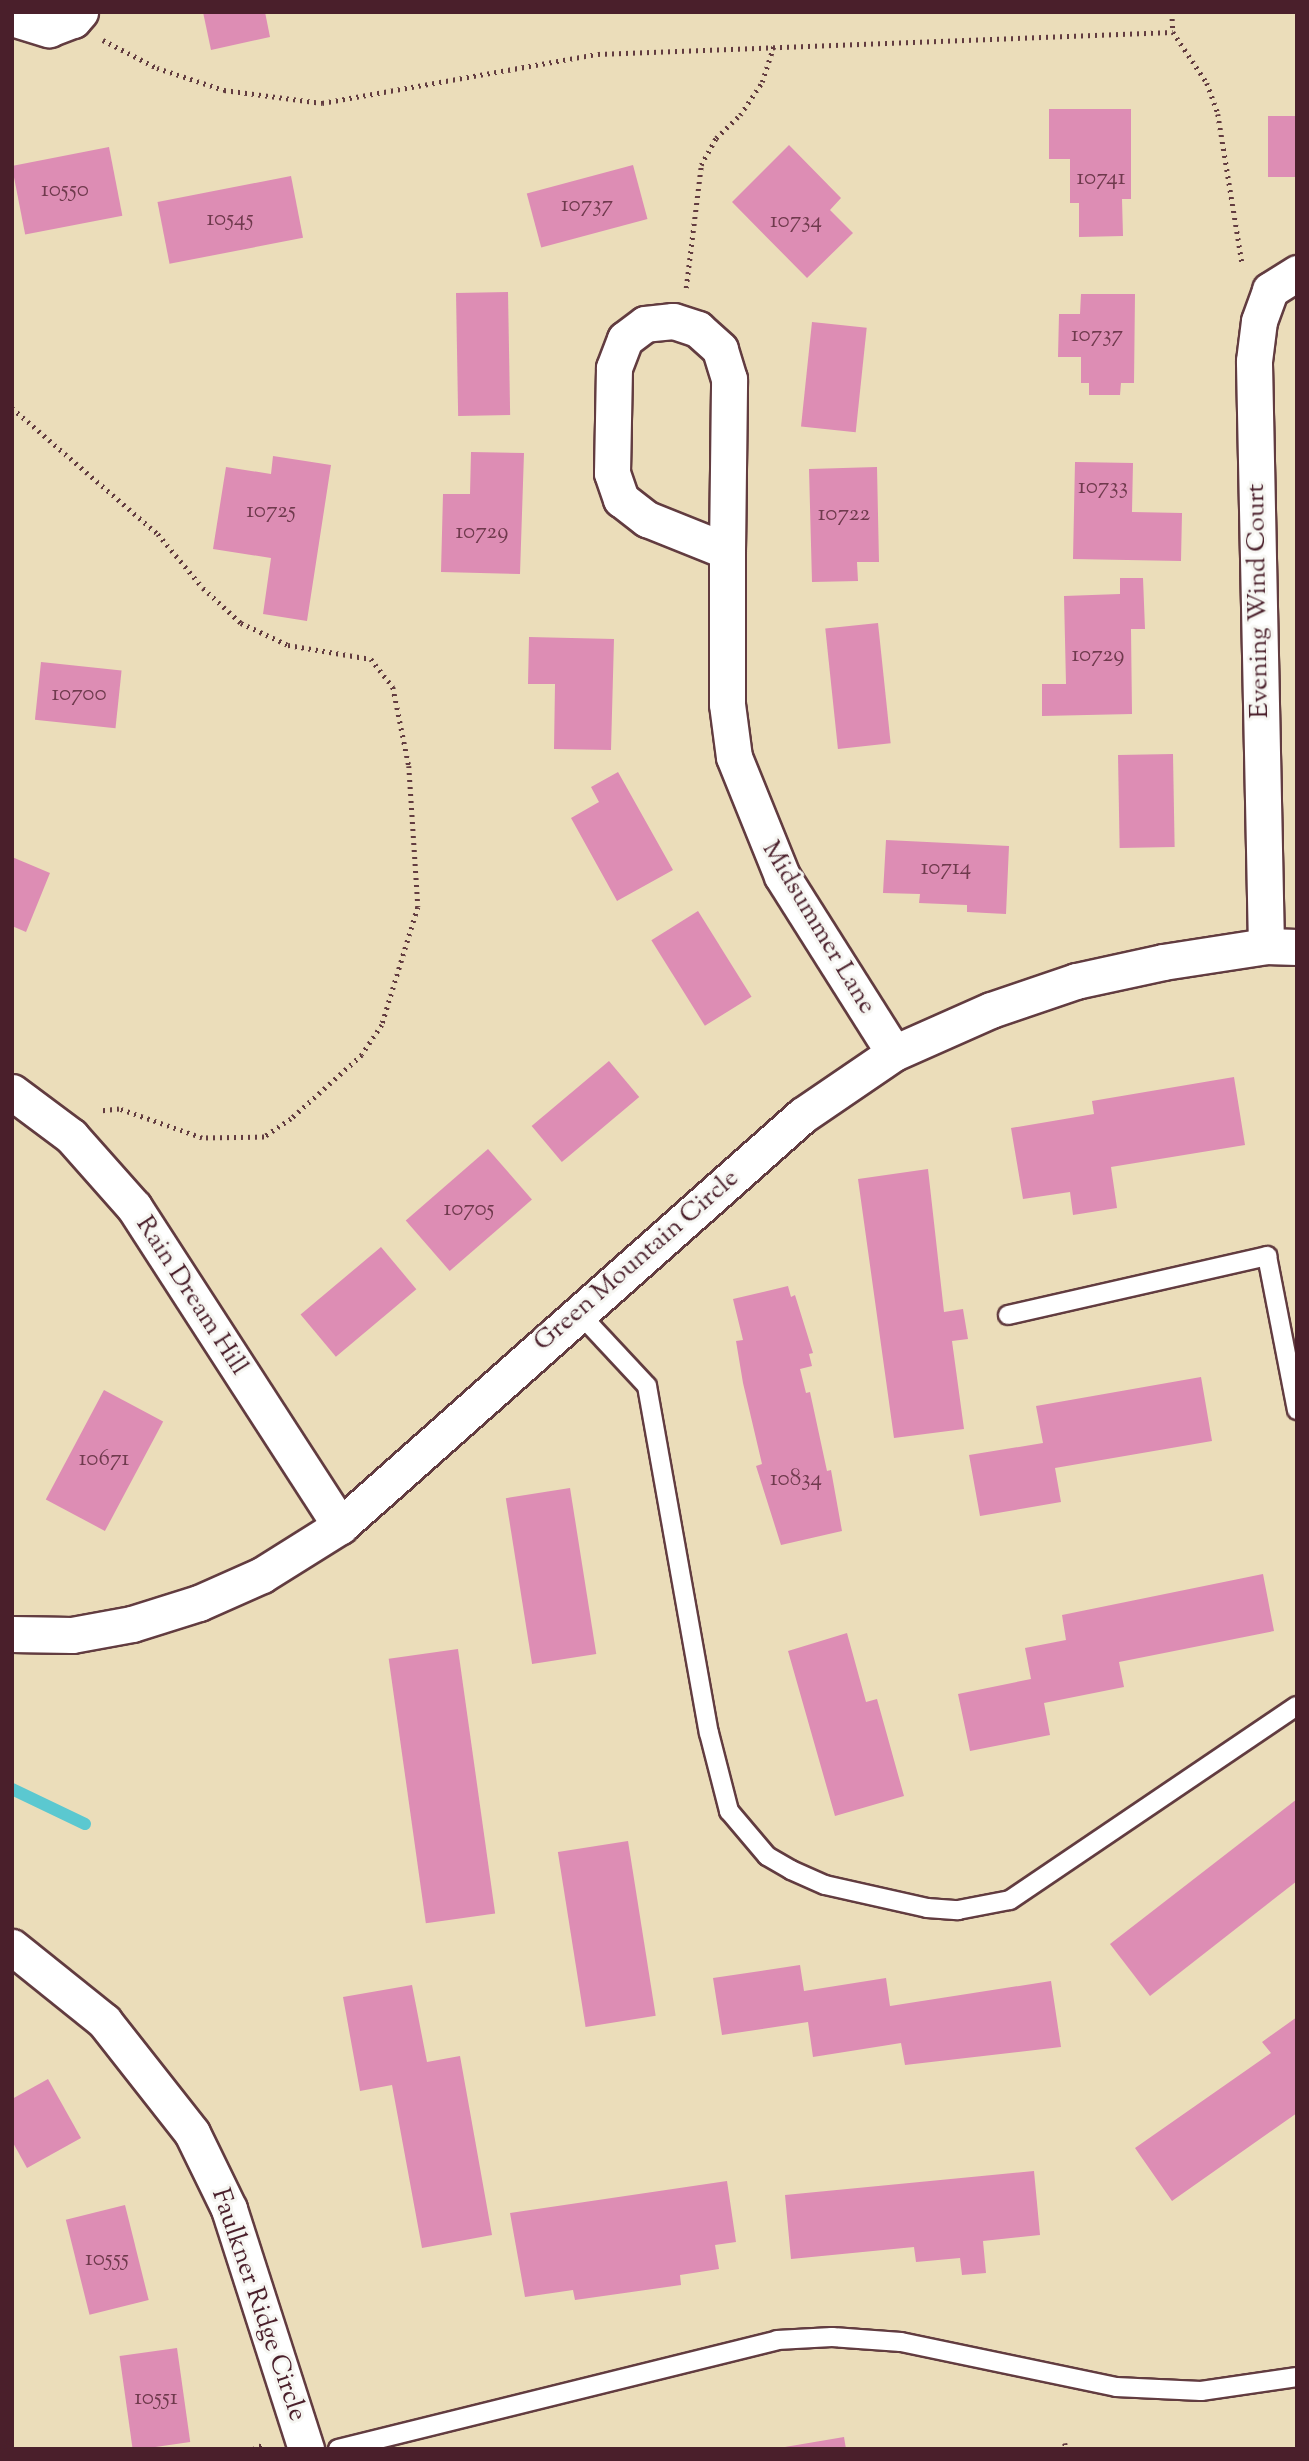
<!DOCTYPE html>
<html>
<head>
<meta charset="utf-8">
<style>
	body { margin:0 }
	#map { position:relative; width:1309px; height:2461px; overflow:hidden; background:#ebddba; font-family:"Sorts Mill Goudy",serif }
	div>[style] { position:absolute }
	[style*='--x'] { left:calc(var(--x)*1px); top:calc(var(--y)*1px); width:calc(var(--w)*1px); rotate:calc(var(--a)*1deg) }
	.stream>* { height:12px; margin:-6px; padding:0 6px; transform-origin:6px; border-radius:6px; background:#5bc8d0 }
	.building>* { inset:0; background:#dd8db4; transform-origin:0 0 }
	.path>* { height:4.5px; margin-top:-2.25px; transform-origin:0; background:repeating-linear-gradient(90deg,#623c40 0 2px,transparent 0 7px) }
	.roads { filter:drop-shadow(2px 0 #623c40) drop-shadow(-2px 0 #623c40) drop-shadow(0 2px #623c40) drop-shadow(0 -2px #623c40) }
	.lane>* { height:18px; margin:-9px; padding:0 9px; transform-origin:9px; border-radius:9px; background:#fff }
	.street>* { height:35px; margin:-17.5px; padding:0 17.5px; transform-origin:17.5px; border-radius:17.5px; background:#fff }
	span { translate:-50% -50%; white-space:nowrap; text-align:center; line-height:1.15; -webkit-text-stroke:6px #f6f6f2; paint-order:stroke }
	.number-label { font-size:23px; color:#6f3a4d }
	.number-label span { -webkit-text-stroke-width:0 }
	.street-label { font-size:26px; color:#4a1f2b }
	.frame { position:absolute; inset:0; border:14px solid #4a1f2b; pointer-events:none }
</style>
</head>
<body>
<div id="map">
	<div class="stream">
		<div style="--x:12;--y:1789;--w:81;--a:25.6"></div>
	</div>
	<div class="building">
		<div style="clip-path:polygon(203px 12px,265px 12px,270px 37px,211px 50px)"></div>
		<div style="clip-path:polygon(1049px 109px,1131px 109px,1131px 199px,1122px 199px,1123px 236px,1079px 237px,1079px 203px,1070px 203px,1070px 159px,1049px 159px)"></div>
		<div style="left:1268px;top:116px;width:29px;height:61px"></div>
		<div style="clip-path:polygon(789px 145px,841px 198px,830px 210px,853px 233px,807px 278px,732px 202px)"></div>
		<div style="left:109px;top:147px;width:70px;height:99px;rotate:79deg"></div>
		<div style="left:633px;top:165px;width:56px;height:110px;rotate:75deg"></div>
		<div style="left:291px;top:176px;width:63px;height:136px;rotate:79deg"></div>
		<div style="left:508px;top:292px;width:123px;height:52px;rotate:89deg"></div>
		<div style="clip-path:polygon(1081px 294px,1135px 294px,1134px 383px,1121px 383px,1120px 395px,1089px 395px,1089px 383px,1081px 383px,1081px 357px,1058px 357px,1059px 314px,1080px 314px)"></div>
		<div style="left:812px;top:322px;width:55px;height:105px;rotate:6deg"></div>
		<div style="clip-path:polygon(471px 452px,524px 453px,520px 574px,441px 572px,443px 494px,470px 494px)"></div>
		<div style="clip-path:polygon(273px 456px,331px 465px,307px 621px,263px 614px,271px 558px,213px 549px,226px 467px,271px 474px)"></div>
		<div style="clip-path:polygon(1075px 462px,1133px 463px,1132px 512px,1182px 513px,1181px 561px,1073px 559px)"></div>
		<div style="clip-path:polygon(877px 467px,879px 562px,857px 562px,858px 581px,812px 582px,809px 469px)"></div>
		<div style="clip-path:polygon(1120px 578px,1143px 578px,1145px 629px,1131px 629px,1132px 714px,1042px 716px,1042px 684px,1066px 684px,1064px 596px,1120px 594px)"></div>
		<div style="left:878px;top:623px;width:121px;height:53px;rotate:84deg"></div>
		<div style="clip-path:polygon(529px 637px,614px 639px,611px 750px,554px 749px,555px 684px,528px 684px)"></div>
		<div style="left:41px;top:662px;width:81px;height:58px;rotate:6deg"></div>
		<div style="left:1173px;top:754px;width:93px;height:55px;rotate:89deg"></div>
		<div style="clip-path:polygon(618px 772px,673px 870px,617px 901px,571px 818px,599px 802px,591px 787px)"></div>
		<div style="clip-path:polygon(886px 840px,1009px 846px,1006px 914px,967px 912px,967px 905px,919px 903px,920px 894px,883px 893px)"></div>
		<div style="clip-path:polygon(12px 857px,50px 873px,26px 932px,12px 926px)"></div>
		<div style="left:698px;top:911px;width:101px;height:55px;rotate:58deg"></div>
		<div style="left:609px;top:1061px;width:47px;height:101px;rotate:50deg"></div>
		<div style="clip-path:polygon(1234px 1077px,1245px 1145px,1111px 1167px,1117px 1208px,1073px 1215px,1070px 1192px,1023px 1199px,1011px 1128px,1094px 1114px,1092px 1101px)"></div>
		<div style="left:488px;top:1149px;width:67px;height:109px;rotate:49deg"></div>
		<div style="clip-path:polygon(928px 1169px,944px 1312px,963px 1309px,968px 1339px,952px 1341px,964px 1429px,894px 1438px,858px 1179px)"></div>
		<div style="left:381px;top:1247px;width:55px;height:105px;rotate:50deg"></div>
		<div style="clip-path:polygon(788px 1286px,791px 1297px,795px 1295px,813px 1353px,809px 1354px,812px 1366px,800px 1369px,806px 1393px,810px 1392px,827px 1471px,831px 1470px,842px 1531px,781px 1545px,756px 1466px,762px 1464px,743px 1383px,736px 1341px,743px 1340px,733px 1299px)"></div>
		<div style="clip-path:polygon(1201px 1377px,1212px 1441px,1055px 1468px,1061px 1502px,980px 1516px,969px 1455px,1043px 1443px,1036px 1406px)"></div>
		<div style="left:104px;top:1390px;width:67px;height:124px;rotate:28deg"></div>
		<div style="left:570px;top:1488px;width:168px;height:65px;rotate:81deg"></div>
		<div style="clip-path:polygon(1263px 1574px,1274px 1631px,1119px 1662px,1124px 1687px,1044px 1703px,1050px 1735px,970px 1751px,958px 1694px,1031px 1679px,1025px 1648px,1066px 1640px,1062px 1615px)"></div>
		<div style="clip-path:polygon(847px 1633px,866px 1702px,877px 1699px,904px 1796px,835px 1816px,788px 1651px)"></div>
		<div style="left:458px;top:1649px;width:267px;height:70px;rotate:82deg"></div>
		<div style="clip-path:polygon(1297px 1799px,1297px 1881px,1150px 1996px,1110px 1944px)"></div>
		<div style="left:628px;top:1841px;width:177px;height:71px;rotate:81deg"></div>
		<div style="clip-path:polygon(800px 1965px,804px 1991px,886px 1978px,890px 2006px,1051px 1981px,1061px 2047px,905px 2065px,901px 2043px,813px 2057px,808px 2022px,722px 2035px,713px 1978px)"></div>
		<div style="clip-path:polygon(412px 1985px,427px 2062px,460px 2056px,492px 2235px,422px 2248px,392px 2085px,360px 2091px,343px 1997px)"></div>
		<div style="clip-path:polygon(1297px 2017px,1297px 2113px,1172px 2201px,1135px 2148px,1271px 2053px,1262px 2042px)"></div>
		<div style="clip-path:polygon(48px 2079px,81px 2138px,27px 2168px,12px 2141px,12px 2099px)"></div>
		<div style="clip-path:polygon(1034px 2171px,1040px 2235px,983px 2241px,986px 2273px,962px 2275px,960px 2258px,916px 2262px,914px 2247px,791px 2259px,785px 2195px)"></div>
		<div style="clip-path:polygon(727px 2181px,736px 2242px,715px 2245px,719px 2269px,680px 2275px,681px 2285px,575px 2300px,573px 2290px,525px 2297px,510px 2213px)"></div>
		<div style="left:125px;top:2205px;width:98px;height:61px;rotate:76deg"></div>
		<div style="left:177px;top:2348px;width:95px;height:58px;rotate:82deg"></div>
		<div style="clip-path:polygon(844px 2437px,846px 2449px,785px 2449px,785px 2447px)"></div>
	</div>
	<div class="path">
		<div style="--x:1172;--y:12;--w:20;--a:87"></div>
		<div style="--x:1173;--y:32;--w:61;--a:56.3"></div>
		<div style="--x:1207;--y:83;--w:33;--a:70"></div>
		<div style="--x:1218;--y:114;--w:151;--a:80.8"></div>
		<div style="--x:103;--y:40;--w:61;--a:27.4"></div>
		<div style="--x:157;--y:68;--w:71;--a:18.2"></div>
		<div style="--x:224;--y:90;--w:99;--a:7.6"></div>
		<div style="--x:322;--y:103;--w:280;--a:-10.1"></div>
		<div style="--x:598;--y:54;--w:575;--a:-2.19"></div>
		<div style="--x:686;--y:288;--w:124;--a:-83"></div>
		<div style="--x:701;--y:165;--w:31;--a:-61"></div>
		<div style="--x:716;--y:138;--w:33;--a:-44"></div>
		<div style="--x:740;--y:115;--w:40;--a:-56"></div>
		<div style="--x:762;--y:82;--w:39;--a:-72"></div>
		<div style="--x:12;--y:408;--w:193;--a:40.8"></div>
		<div style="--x:158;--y:534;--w:70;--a:50.2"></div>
		<div style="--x:203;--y:588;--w:52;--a:42.6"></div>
		<div style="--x:241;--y:623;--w:52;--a:25.1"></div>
		<div style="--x:288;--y:645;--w:84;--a:9.6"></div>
		<div style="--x:371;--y:659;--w:36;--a:52"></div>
		<div style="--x:393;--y:687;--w:81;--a:78.6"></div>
		<div style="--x:409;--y:766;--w:141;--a:86.3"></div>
		<div style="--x:418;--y:907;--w:123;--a:107"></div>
		<div style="--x:382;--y:1025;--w:36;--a:124"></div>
		<div style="--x:362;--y:1055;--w:96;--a:138"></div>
		<div style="--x:291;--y:1119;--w:32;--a:146"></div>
		<div style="--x:264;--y:1137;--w:62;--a:179.1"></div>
		<div style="--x:202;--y:1138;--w:88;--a:-160.7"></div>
		<div style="--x:119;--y:1109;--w:19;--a:174"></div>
		<div style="--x:1065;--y:2443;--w:6;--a:81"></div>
		<div style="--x:253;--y:2449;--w:12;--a:-24"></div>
	</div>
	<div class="roads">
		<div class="lane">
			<div style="--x:578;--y:1312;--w:101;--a:47"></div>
			<div style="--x:647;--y:1386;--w:352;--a:79.9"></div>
			<div style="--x:709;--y:1733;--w:81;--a:75.6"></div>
			<div style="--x:729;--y:1811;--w:59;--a:49.8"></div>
			<div style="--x:767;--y:1856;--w:28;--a:30"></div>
			<div style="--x:791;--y:1870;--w:37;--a:24"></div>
			<div style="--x:825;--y:1885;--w:105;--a:12.7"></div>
			<div style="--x:927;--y:1908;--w:31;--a:4"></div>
			<div style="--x:958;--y:1910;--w:53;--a:-10.9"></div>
			<div style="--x:1010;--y:1900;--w:346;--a:-34.1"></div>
			<div style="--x:1008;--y:1315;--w:266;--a:-12.8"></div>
			<div style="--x:1267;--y:1256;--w:157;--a:79"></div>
			<div style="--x:338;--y:2449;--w:452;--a:-13.9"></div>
			<div style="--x:777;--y:2340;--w:55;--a:-3.1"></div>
			<div style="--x:832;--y:2337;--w:69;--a:4.1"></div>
			<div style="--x:901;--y:2342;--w:220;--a:11.8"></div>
			<div style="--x:1116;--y:2387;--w:85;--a:2.7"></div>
			<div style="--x:1201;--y:2391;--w:97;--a:-8.3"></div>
		</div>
		<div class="street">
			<div style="--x:12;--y:18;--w:39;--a:17"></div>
			<div style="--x:49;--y:29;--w:26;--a:-21"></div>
			<div style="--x:73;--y:20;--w:11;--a:-49"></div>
			<div style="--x:727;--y:551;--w:172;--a:-89.3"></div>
			<div style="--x:729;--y:379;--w:31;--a:-107"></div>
			<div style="--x:720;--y:349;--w:30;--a:-138"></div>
			<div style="--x:698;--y:329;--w:26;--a:-162"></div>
			<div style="--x:673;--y:321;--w:28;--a:174"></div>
			<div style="--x:645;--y:324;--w:25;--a:143"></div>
			<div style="--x:625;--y:339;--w:31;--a:111"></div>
			<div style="--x:614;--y:368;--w:105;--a:91.1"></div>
			<div style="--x:612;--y:473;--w:28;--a:71"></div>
			<div style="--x:621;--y:499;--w:33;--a:38"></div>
			<div style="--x:647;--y:519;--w:86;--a:21.8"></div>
			<div style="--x:727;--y:551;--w:153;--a:90"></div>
			<div style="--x:727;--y:704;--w:53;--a:82.5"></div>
			<div style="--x:734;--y:757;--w:128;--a:68"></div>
			<div style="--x:782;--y:876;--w:209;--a:57.7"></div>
			<div style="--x:1266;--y:946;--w:585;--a:-91.18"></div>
			<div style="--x:1254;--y:361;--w:40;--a:-82.9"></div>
			<div style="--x:1259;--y:321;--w:33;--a:-70"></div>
			<div style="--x:1270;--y:290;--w:32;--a:-32"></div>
			<div style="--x:12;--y:1092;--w:74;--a:36.7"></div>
			<div style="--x:71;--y:1136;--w:95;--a:48.4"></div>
			<div style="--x:134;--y:1207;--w:380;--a:57.1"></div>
			<div style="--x:12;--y:1634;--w:60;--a:1"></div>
			<div style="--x:72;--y:1635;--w:61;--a:-10.4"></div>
			<div style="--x:132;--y:1624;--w:70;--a:-17.4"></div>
			<div style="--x:199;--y:1603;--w:69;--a:-24"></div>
			<div style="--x:262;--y:1575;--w:92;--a:-32.1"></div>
			<div style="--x:340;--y:1526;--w:619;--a:-41.6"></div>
			<div style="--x:803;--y:1115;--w:110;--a:-34.3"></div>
			<div style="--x:894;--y:1053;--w:106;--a:-23.9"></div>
			<div style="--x:991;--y:1010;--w:90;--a:-18.8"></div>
			<div style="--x:1076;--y:981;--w:89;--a:-12.3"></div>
			<div style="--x:1163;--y:962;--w:104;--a:-8.8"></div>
			<div style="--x:1266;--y:946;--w:31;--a:2"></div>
			<div style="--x:12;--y:1947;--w:118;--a:38.8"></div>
			<div style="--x:104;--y:2021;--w:142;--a:51.8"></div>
			<div style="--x:192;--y:2133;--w:85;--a:64"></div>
			<div style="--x:229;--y:2209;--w:252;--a:72.2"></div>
		</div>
	</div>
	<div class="number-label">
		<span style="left:1101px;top:179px">10741</span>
		<span style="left:65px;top:191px">10550</span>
		<span style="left:587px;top:206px">10737</span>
		<span style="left:230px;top:220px">10545</span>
		<span style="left:796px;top:222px">10734</span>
		<span style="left:1097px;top:336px">10737</span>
		<span style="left:1103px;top:488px">10733</span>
		<span style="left:271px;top:512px">10725</span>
		<span style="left:844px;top:515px">10722</span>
		<span style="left:482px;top:533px">10729</span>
		<span style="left:1098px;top:656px">10729</span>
		<span style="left:79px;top:695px">10700</span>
		<span style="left:946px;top:869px">10714</span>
		<span style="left:469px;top:1210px">10705</span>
		<span style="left:104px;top:1460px">10671</span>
		<span style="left:796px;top:1480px">10834</span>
		<span style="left:107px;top:2260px">10555</span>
		<span style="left:156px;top:2399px">10551</span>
	</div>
	<div class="street-label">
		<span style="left:1259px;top:601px;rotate:-91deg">Evening Wind Court</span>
		<span style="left:818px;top:928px;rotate:59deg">Midsummer Lane</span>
		<span style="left:637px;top:1261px;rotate:-41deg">Green Mountain Circle</span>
		<span style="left:191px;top:1296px;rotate:57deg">Rain Dream Hill</span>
		<span style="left:258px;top:2305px;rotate:71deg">Faulkner Ridge Circle</span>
	</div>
	<div class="frame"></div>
</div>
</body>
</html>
